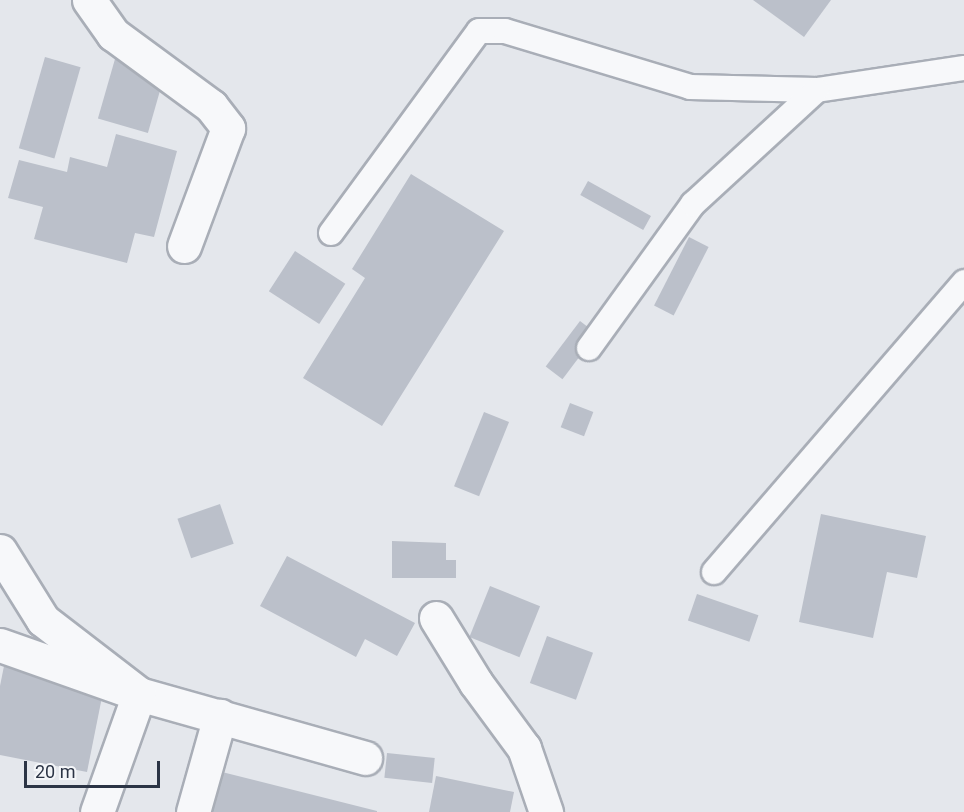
<!DOCTYPE html>
<html>
<head>
<meta charset="utf-8">
<style>
	body { margin:0 }
	#map { position:relative; width:964px; height:812px; overflow:hidden; background:#e4e7ec; font-family:Roboto,sans-serif }
	div>[style] { position:absolute }
	[style*='--x'] { left:calc(var(--x)*1px); top:calc(var(--y)*1px); width:calc(var(--w)*1px); rotate:calc(var(--a)*1deg) }
	.building>* { inset:0; background:#bbc0ca; transform-origin:0 0 }
	.roads { filter:drop-shadow(2px 0 #a9aeb7) drop-shadow(-2px 0 #a9aeb7) drop-shadow(0 2px #a9aeb7) drop-shadow(0 -2px #a9aeb7) }
	.service>* { height:24px; margin:-12px; padding:0 12px; transform-origin:12px; border-radius:12px; background:#f7f8fa }
	.minor>* { height:33px; margin:-16.5px; padding:0 16.5px; transform-origin:16.5px; border-radius:16.5px; background:#f7f8fa }
	span { translate:-50% -50%; white-space:nowrap; text-align:center; line-height:1.15; -webkit-text-stroke:6px #f4f6f9; paint-order:stroke }
	.scale { position:absolute; left:24px; top:761px; width:136px; height:27px; box-sizing:border-box; border:3px solid #2b3445; border-top:0; padding-left:8px; font-size:18px; line-height:21px; white-space:nowrap; color:#2b3445; -webkit-text-stroke:4px #f4f6f9; paint-order:stroke }
</style>
</head>
<body>
<div id="map">
	<div class="building">
		<div style="clip-path:polygon(753px 0,831px 0,804px 37px)"></div>
		<div style="left:45px;top:57px;width:37px;height:95px;rotate:16deg"></div>
		<div style="left:115px;top:59px;width:52px;height:62px;rotate:16deg"></div>
		<div style="clip-path:polygon(116px 134px,177px 151px,154px 237px,135px 233px,127px 263px,34px 239px,43px 207px,8px 198px,19px 160px,67px 172px,70px 157px,107px 167px)"></div>
		<div style="clip-path:polygon(411px 174px,504px 231px,382px 426px,303px 378px,365px 278px,352px 269px)"></div>
		<div style="left:588px;top:181px;width:72px;height:16px;rotate:29deg"></div>
		<div style="left:689px;top:237px;width:22px;height:77px;rotate:27deg"></div>
		<div style="left:295px;top:251px;width:60px;height:48px;rotate:33deg"></div>
		<div style="left:580px;top:321px;width:21px;height:57px;rotate:37deg"></div>
		<div style="left:570px;top:403px;width:25px;height:26px;rotate:21deg"></div>
		<div style="left:484px;top:412px;width:27px;height:80px;rotate:22deg"></div>
		<div style="left:220px;top:504px;width:42px;height:45px;rotate:71deg"></div>
		<div style="clip-path:polygon(821px 514px,926px 536px,917px 578px,887px 572px,873px 638px,799px 622px)"></div>
		<div style="clip-path:polygon(392px 541px,446px 543px,446px 560px,456px 560px,456px 578px,392px 578px)"></div>
		<div style="clip-path:polygon(287px 556px,415px 623px,397px 656px,365px 639px,356px 657px,260px 606px)"></div>
		<div style="left:490px;top:586px;width:54px;height:55px;rotate:22deg"></div>
		<div style="left:697px;top:594px;width:65px;height:28px;rotate:19deg"></div>
		<div style="left:547px;top:636px;width:49px;height:50px;rotate:20deg"></div>
		<div style="clip-path:polygon(4px 666px,104px 687px,87px 772px,0 755px,0 686px)"></div>
		<div style="left:387px;top:753px;width:48px;height:25px;rotate:6deg"></div>
		<div style="clip-path:polygon(214px 770px,377px 811px,377px 812px,203px 812px)"></div>
		<div style="clip-path:polygon(436px 776px,514px 792px,510px 812px,429px 812px)"></div>
	</div>
	<div class="roads">
		<div class="service">
			<div style="--x:331;--y:233;--w:250;--a:-53.8"></div>
			<div style="--x:479;--y:31;--w:26;--a:0"></div>
			<div style="--x:505;--y:31;--w:193;--a:16.8"></div>
			<div style="--x:690;--y:87;--w:127;--a:1.4"></div>
			<div style="--x:817;--y:90;--w:149;--a:-8.5"></div>
			<div style="--x:589;--y:348;--w:178;--a:-54.2"></div>
			<div style="--x:693;--y:204;--w:168;--a:-42.6"></div>
			<div style="--x:714;--y:572;--w:383;--a:-49.2"></div>
		</div>
		<div class="minor">
			<div style="--x:89;--y:0;--w:42;--a:54.8"></div>
			<div style="--x:113;--y:34;--w:122;--a:36.3"></div>
			<div style="--x:211;--y:106;--w:28;--a:52"></div>
			<div style="--x:228;--y:128;--w:126;--a:110.4"></div>
			<div style="--x:0;--y:551;--w:81;--a:58.1"></div>
			<div style="--x:43;--y:620;--w:121;--a:37.6"></div>
			<div style="--x:139;--y:694;--w:235;--a:15.8"></div>
			<div style="--x:436;--y:618;--w:76;--a:58.4"></div>
			<div style="--x:476;--y:683;--w:81;--a:53.6"></div>
			<div style="--x:524;--y:748;--w:68;--a:71"></div>
			<div style="--x:0;--y:645;--w:147;--a:19.4"></div>
			<div style="--x:139;--y:694;--w:125;--a:109.6"></div>
			<div style="--x:193;--y:812;--w:100;--a:-74.3"></div>
		</div>
	</div>
	<div class="scale">20 m</div>
</div>
</body>
</html>
